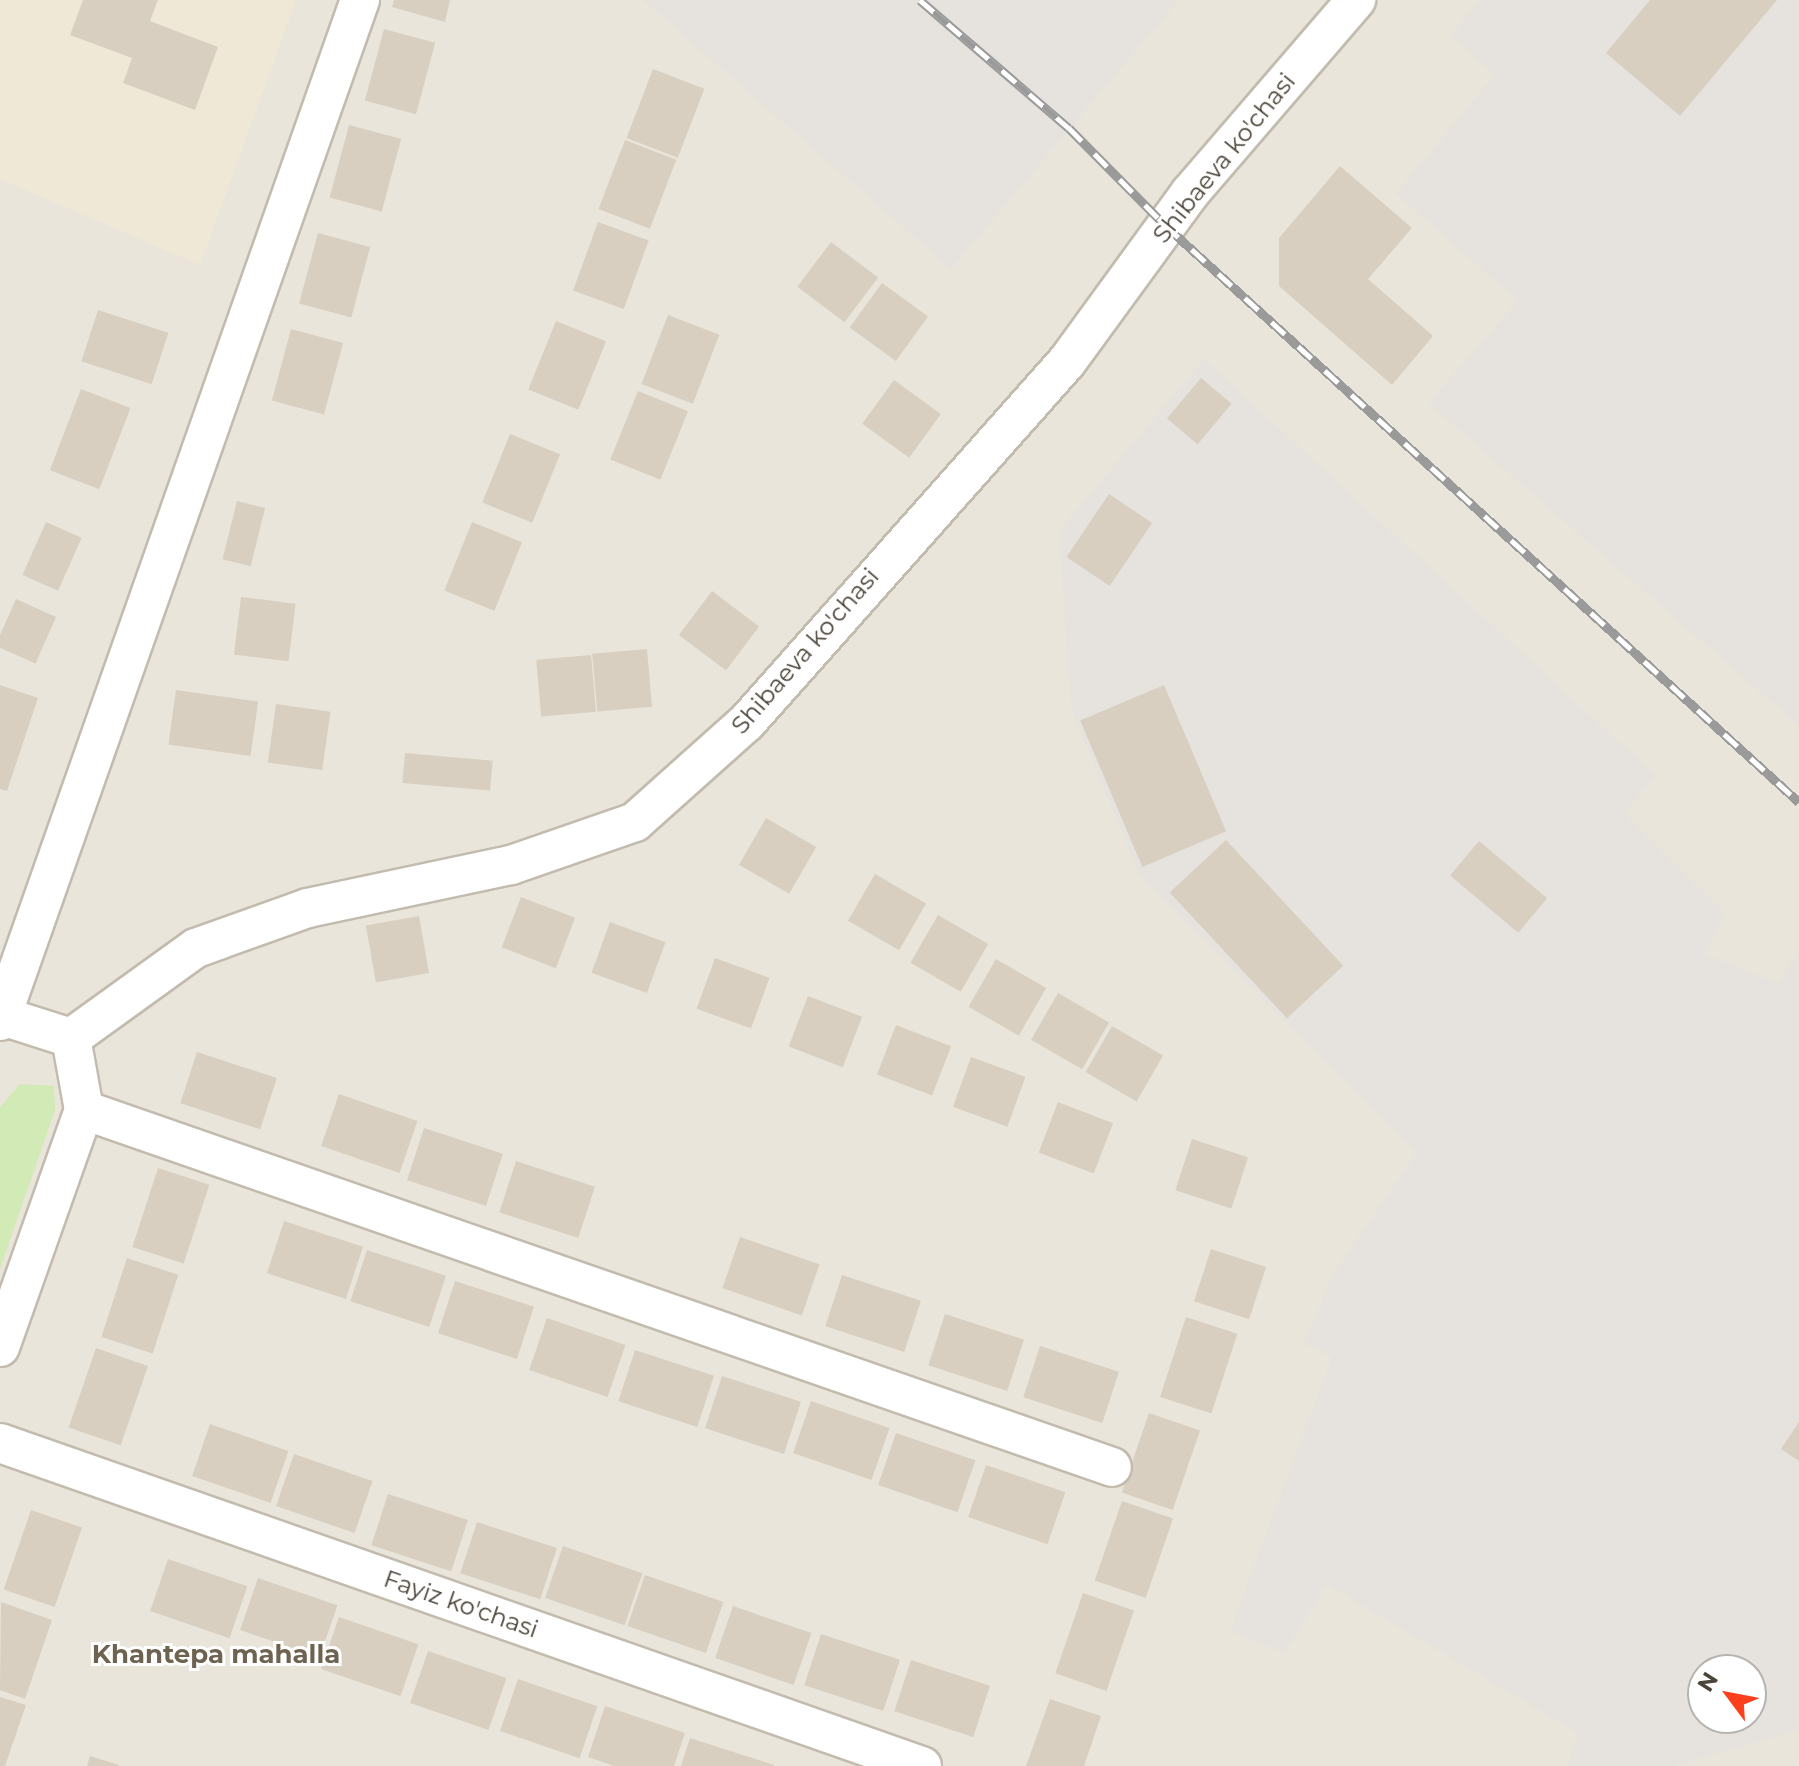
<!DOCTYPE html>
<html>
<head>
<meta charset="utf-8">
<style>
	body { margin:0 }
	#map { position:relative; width:1799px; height:1766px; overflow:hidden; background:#f6f3ec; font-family:Montserrat,sans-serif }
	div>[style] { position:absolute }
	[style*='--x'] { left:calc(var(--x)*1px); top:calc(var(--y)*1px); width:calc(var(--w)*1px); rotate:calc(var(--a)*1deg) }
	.residential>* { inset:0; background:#eae5da }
	.industrial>* { inset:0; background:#e6e2dd }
	.education>* { inset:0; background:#efe8d6 }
	.green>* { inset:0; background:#d2eab5 }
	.building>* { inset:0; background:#d8cfc1; transform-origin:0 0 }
	.roads { filter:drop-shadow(2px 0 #c2bbae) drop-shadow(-2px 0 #c2bbae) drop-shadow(0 2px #c2bbae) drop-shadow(0 -2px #c2bbae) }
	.minor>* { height:38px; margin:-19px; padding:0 19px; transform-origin:19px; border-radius:19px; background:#fff }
	.rail>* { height:9px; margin-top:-4.5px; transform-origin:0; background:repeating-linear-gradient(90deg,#fff 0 18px,#9a9a9a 0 36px); box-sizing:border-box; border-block:2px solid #9a9a9a }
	span { translate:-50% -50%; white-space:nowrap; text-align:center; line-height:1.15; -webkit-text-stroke:6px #fff; paint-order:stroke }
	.street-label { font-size:24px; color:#4b4439 }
	.neighbourhood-label { font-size:26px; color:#6e6250; font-weight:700 }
	.north { position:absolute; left:1687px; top:1654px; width:80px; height:80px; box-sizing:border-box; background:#fff; border:2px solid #b7b4b0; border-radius:50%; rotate:302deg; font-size:22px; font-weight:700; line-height:32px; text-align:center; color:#4b4439 }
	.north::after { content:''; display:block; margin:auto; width:28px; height:36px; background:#fc3f1d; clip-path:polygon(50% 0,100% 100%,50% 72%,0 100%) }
</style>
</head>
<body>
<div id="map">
	<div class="residential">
		<div style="clip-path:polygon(evenodd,0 0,1799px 0,1799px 1766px,0 1766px,0 0,1703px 1670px,1751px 1670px,1751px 1718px,1703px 1718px,1703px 1670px)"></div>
	</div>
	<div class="industrial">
		<div style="clip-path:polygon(643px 0,1179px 0,951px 269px)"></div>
		<div style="clip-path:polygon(1479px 0,1799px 0,1799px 726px,1428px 403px,1518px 301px,1396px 194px,1494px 75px,1451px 35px)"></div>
		<div style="clip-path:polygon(evenodd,1204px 359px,1656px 776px,1624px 813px,1725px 913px,1706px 955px,1778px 983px,1799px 950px,1799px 1730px,1673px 1766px,1567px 1766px,1578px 1733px,1327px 1585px,1284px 1653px,1230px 1631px,1332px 1357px,1304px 1343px,1334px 1272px,1417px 1153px,1140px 876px,1071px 708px,1059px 531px,1204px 359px,1703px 1670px,1751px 1670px,1751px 1718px,1703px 1718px,1703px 1670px)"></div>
	</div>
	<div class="education">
		<div style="clip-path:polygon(0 0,296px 0,200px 265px,0 179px)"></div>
	</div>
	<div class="green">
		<div style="clip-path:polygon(20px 1084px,54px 1086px,55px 1110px,0 1269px,0 1107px)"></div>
	</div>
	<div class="building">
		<div style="clip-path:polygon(83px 0,158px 0,150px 21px,218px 47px,195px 110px,123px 83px,132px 58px,70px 35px)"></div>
		<div style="clip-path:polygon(394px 0,450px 0,445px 22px,392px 7px)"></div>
		<div style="clip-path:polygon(1650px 0,1777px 0,1680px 116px,1606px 53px)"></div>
		<div style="left:384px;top:29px;width:53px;height:74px;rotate:15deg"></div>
		<div style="left:653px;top:69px;width:55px;height:74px;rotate:21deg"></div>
		<div style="left:349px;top:125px;width:54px;height:75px;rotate:15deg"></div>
		<div style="left:625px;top:140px;width:55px;height:74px;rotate:21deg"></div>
		<div style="clip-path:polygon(1340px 166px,1412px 228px,1368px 279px,1433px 336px,1392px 385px,1279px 286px,1279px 238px)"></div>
		<div style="left:598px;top:222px;width:54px;height:73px;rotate:20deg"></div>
		<div style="left:318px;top:233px;width:54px;height:73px;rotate:15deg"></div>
		<div style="left:831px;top:242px;width:59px;height:56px;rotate:37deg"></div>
		<div style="left:882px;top:283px;width:57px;height:55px;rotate:36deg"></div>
		<div style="left:98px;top:310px;width:74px;height:54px;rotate:18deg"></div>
		<div style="left:668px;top:315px;width:55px;height:74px;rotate:21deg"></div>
		<div style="left:556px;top:321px;width:54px;height:74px;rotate:22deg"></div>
		<div style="left:291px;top:329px;width:54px;height:74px;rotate:15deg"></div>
		<div style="left:1201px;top:378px;width:40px;height:53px;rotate:40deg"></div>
		<div style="left:894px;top:380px;width:58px;height:54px;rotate:36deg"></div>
		<div style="left:81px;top:389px;width:53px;height:87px;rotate:21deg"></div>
		<div style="left:638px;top:391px;width:54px;height:74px;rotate:22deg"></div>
		<div style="left:510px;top:434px;width:54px;height:74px;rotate:22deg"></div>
		<div style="left:1109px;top:494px;width:52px;height:76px;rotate:34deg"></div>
		<div style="left:237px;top:501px;width:29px;height:60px;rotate:14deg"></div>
		<div style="left:46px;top:522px;width:39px;height:58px;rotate:24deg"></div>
		<div style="left:472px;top:522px;width:54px;height:74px;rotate:22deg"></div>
		<div style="left:712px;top:591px;width:59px;height:55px;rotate:37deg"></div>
		<div style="left:241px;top:597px;width:55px;height:58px;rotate:7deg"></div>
		<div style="left:16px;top:599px;width:44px;height:51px;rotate:24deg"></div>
		<div style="left:647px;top:649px;width:58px;height:55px;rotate:85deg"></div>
		<div style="left:591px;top:655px;width:57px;height:55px;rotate:85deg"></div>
		<div style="clip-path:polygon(0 685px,38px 698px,7px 791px,0 789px)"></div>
		<div style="left:1164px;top:685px;width:159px;height:91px;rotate:67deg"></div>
		<div style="left:176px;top:690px;width:83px;height:55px;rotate:8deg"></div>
		<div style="left:276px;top:704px;width:55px;height:59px;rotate:8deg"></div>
		<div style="left:405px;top:753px;width:88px;height:30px;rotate:5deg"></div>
		<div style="left:766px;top:818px;width:58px;height:54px;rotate:30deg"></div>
		<div style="left:1226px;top:840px;width:172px;height:77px;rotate:47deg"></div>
		<div style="left:1479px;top:841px;width:89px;height:45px;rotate:40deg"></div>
		<div style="left:875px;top:874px;width:59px;height:54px;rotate:30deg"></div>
		<div style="left:521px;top:897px;width:58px;height:54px;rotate:21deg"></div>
		<div style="left:938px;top:915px;width:58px;height:55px;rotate:30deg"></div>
		<div style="left:419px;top:916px;width:58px;height:54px;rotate:80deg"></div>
		<div style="left:610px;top:922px;width:59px;height:54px;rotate:20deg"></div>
		<div style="left:715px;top:958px;width:58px;height:54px;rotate:20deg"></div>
		<div style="left:996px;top:959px;width:58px;height:55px;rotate:30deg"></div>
		<div style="left:1058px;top:993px;width:59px;height:54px;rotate:30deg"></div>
		<div style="left:808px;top:996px;width:58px;height:54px;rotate:21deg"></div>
		<div style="left:896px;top:1025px;width:59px;height:53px;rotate:21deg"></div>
		<div style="left:1112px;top:1026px;width:59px;height:53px;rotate:30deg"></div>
		<div style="left:197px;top:1052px;width:84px;height:54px;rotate:18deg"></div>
		<div style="left:971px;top:1057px;width:58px;height:53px;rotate:20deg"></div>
		<div style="left:339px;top:1094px;width:83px;height:55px;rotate:19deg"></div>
		<div style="left:1058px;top:1102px;width:59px;height:54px;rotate:21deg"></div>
		<div style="left:424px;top:1128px;width:83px;height:55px;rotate:18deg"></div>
		<div style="left:1192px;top:1139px;width:59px;height:54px;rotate:18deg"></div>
		<div style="left:516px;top:1161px;width:83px;height:54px;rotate:18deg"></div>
		<div style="left:158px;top:1168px;width:54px;height:83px;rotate:18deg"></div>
		<div style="left:284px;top:1221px;width:83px;height:55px;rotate:18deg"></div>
		<div style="left:740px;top:1237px;width:84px;height:54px;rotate:19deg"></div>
		<div style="left:1211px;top:1249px;width:58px;height:55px;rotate:18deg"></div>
		<div style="left:367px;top:1250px;width:83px;height:54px;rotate:18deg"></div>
		<div style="left:127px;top:1258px;width:54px;height:83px;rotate:18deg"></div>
		<div style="left:842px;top:1275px;width:83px;height:54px;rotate:18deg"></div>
		<div style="left:455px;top:1281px;width:83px;height:55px;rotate:18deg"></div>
		<div style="left:945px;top:1314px;width:83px;height:54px;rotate:18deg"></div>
		<div style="left:1186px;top:1317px;width:54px;height:84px;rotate:18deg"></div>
		<div style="left:547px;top:1318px;width:83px;height:55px;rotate:19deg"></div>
		<div style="left:1040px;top:1346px;width:83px;height:54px;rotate:18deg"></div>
		<div style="left:96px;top:1348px;width:55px;height:84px;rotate:19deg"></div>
		<div style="left:635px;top:1350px;width:83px;height:54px;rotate:18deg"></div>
		<div style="left:722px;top:1376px;width:83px;height:55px;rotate:18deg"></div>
		<div style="left:811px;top:1401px;width:83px;height:55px;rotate:19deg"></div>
		<div style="left:1149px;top:1413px;width:54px;height:84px;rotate:19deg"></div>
		<div style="clip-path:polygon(1799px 1422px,1799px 1461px,1781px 1449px)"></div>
		<div style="left:210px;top:1424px;width:83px;height:55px;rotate:19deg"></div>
		<div style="left:896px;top:1433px;width:84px;height:55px;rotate:19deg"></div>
		<div style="left:294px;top:1454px;width:83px;height:55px;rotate:19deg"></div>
		<div style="left:986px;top:1465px;width:84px;height:55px;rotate:19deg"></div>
		<div style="left:388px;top:1494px;width:84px;height:54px;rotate:18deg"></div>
		<div style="left:1122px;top:1501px;width:54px;height:84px;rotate:19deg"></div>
		<div style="left:31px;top:1510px;width:54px;height:84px;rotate:19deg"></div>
		<div style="left:477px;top:1522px;width:84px;height:54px;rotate:18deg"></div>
		<div style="left:563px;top:1546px;width:84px;height:55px;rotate:19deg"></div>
		<div style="left:168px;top:1559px;width:84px;height:55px;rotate:19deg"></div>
		<div style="left:645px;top:1575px;width:83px;height:54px;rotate:19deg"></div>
		<div style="left:258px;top:1578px;width:84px;height:55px;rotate:19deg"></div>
		<div style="left:1083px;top:1593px;width:54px;height:85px;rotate:19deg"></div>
		<div style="clip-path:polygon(1px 1602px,52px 1620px,25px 1699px,0 1690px)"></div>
		<div style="left:733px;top:1606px;width:83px;height:55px;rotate:19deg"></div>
		<div style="left:339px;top:1617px;width:84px;height:55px;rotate:19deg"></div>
		<div style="left:821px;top:1634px;width:83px;height:54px;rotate:18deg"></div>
		<div style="left:428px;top:1651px;width:83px;height:55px;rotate:19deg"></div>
		<div style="left:911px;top:1660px;width:83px;height:54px;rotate:18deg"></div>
		<div style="left:518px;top:1679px;width:84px;height:55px;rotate:19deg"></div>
		<div style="clip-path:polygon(0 1697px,26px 1705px,5px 1766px,0 1766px)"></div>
		<div style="clip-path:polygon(1050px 1699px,1101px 1716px,1084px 1766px,1026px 1766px)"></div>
		<div style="clip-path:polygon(605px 1706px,685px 1733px,674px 1766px,614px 1766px,588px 1757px)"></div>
		<div style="clip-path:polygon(690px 1738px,774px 1765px,774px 1766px,681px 1766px)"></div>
		<div style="clip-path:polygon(90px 1756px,119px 1765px,118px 1766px,87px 1766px)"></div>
	</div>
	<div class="roads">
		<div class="minor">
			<div style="--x:2;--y:1016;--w:72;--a:17.7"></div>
			<div style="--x:0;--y:1021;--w:1083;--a:-70.58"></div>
			<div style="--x:71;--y:1038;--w:154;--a:-35.8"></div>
			<div style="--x:196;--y:948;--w:119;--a:-19.7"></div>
			<div style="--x:308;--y:908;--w:208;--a:-12"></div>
			<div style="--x:511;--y:865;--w:131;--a:-19.1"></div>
			<div style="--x:635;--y:822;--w:150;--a:-41.8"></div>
			<div style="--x:747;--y:722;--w:480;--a:-48.4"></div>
			<div style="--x:1066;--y:363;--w:210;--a:-53.9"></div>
			<div style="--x:1190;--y:193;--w:255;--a:-49.3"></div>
			<div style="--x:84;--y:1110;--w:1088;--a:19.15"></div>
			<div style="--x:0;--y:1347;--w:251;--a:-70.5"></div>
			<div style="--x:84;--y:1110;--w:73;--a:-100.2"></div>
			<div style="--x:0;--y:1443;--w:977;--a:19.31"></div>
		</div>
	</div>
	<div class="rail">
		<div style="--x:920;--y:0;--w:196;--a:40.7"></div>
		<div style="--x:1069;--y:128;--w:136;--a:45.3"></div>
		<div style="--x:1165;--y:225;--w:857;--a:42.31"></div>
	</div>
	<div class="street-label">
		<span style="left:1224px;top:158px;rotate:-51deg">Shibaeva ko'chasi</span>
		<span style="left:805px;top:651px;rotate:-49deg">Shibaeva ko'chasi</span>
		<span style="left:461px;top:1604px;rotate:19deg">Fayiz ko'chasi</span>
	</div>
	<div class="neighbourhood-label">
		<span style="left:216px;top:1655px">Khantepa mahalla</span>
	</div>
	<div class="north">N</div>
</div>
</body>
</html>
